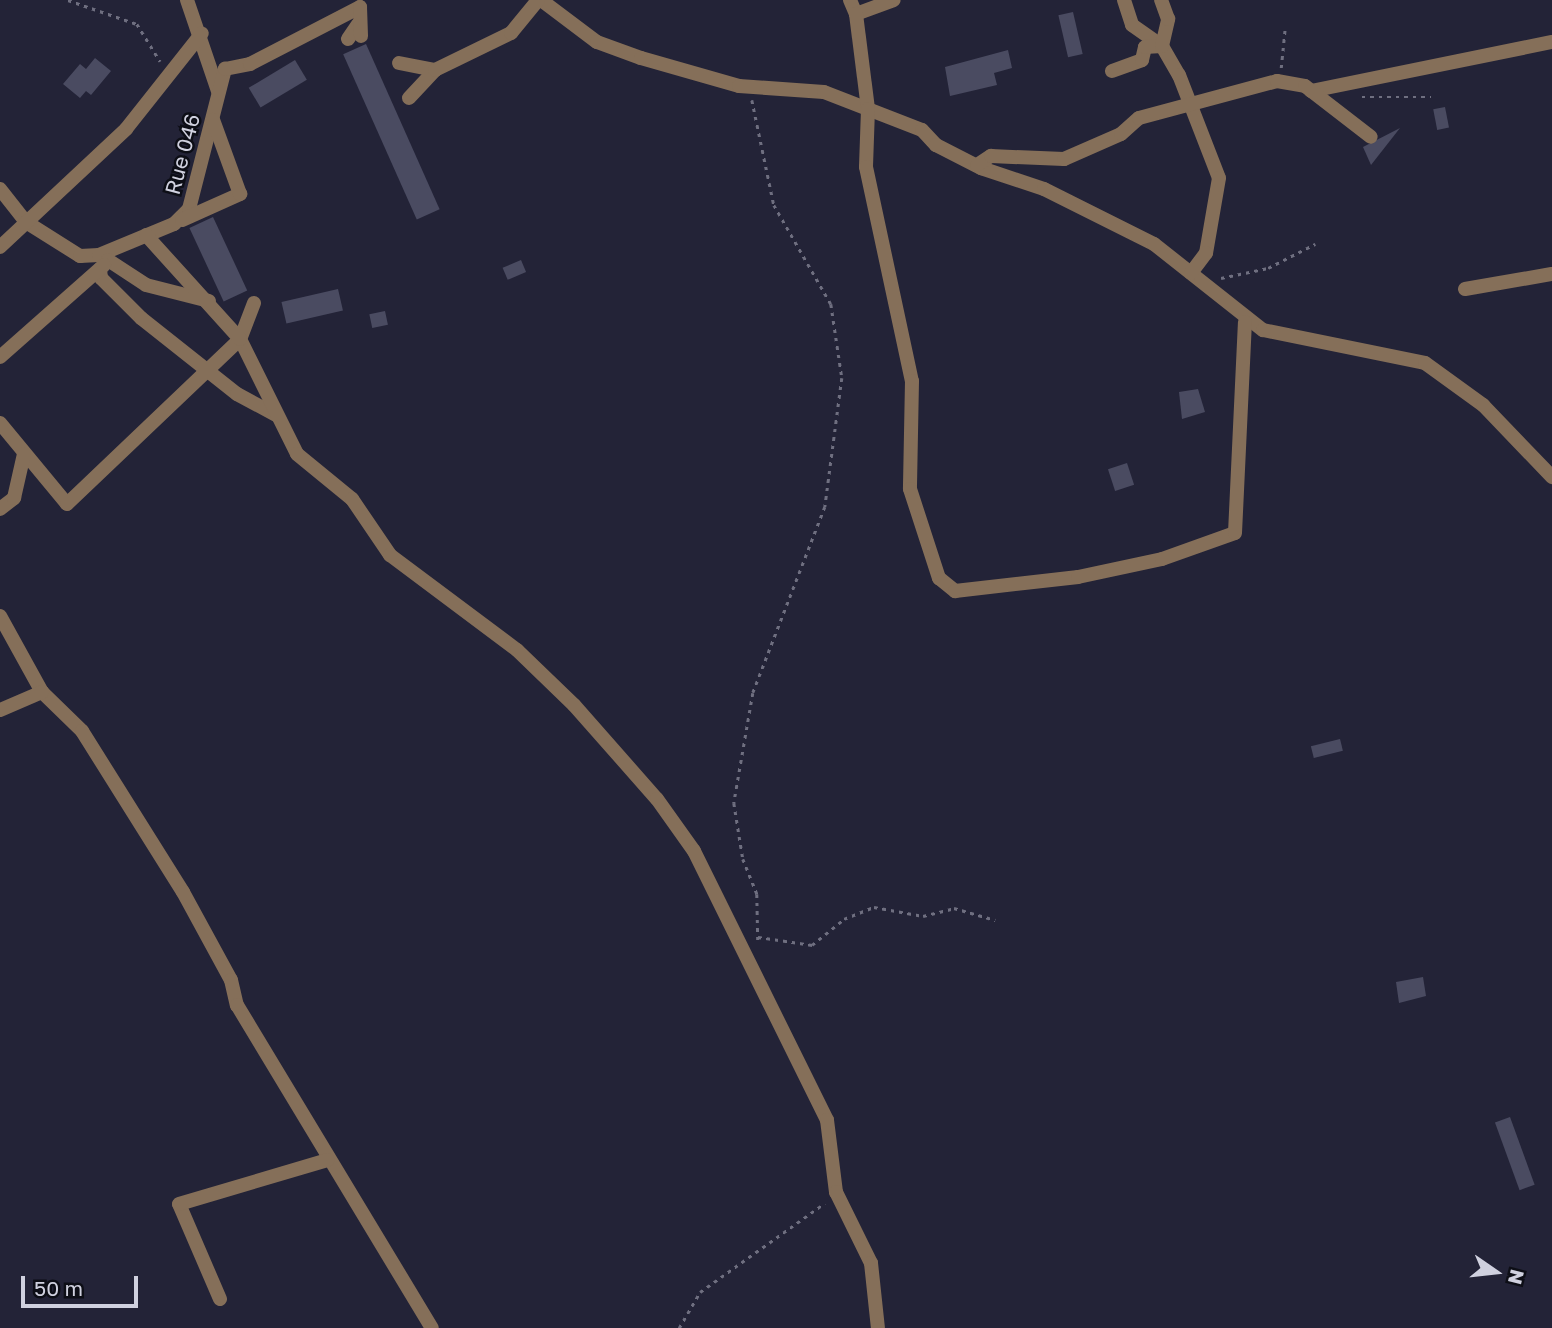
<!DOCTYPE html>
<html>
<head>
<meta charset="utf-8">
<style>
	body { margin:0 }
	#map { position:relative; width:1552px; height:1328px; overflow:hidden; background:#232337; font-family:"Golos Text",sans-serif }
	div>[style] { position:absolute }
	[style*='--x'] { left:calc(var(--x)*1px); top:calc(var(--y)*1px); width:calc(var(--w)*1px); rotate:calc(var(--a)*1deg) }
	.building>* { inset:0; background:#4a4b61; transform-origin:0 0 }
	.path>* { height:2.5px; margin-top:-1.25px; transform-origin:0; background:repeating-linear-gradient(90deg,#6f6f80 0 3.5px,transparent 0 8.5px) }
	.street>* { height:14px; margin:-7px; padding:0 7px; transform-origin:7px; border-radius:7px; background:#856f59 }
	span { translate:-50% -50%; white-space:nowrap; text-align:center; line-height:1.15; -webkit-text-stroke:5px #0d0e16; paint-order:stroke }
	.street-label { font-size:21px; color:#d0d1df }
	.north { position:absolute; left:1461px; top:1237px; width:70px; height:70px; -webkit-text-stroke:5px #0d0e16; paint-order:stroke; rotate:104deg; font-size:19px; font-weight:700; line-height:28px; text-align:center; color:#d0d1df }
	.north::after { content:''; display:block; margin:auto; width:24px; height:32px; background:#d0d1df; clip-path:polygon(50% 0,100% 100%,50% 72%,0 100%) }
	.scale { position:absolute; left:21px; top:1276px; width:117px; height:32px; box-sizing:border-box; border:4px solid #d0d1df; border-top:0; padding-left:9px; font-size:21px; line-height:24px; white-space:nowrap; color:#d0d1df; -webkit-text-stroke:5px #0d0e16; paint-order:stroke }
</style>
</head>
<body>
<div id="map">
	<div class="building">
		<div style="left:1073px;top:12px;width:43px;height:15px;rotate:77deg"></div>
		<div style="left:366px;top:44px;width:181px;height:25px;rotate:66deg"></div>
		<div style="clip-path:polygon(1008px 50px,1012px 68px,994px 73px,997px 85px,950px 96px,945px 67px)"></div>
		<div style="clip-path:polygon(95px 58px,111px 71px,91px 95px,86px 91px,80px 98px,63px 84px,80px 64px,86px 69px)"></div>
		<div style="left:295px;top:60px;width:23px;height:54px;rotate:59deg"></div>
		<div style="left:1445px;top:107px;width:21px;height:12px;rotate:79deg"></div>
		<div style="clip-path:polygon(1400px 128px,1371px 165px,1363px 147px)"></div>
		<div style="left:213px;top:217px;width:81px;height:26px;rotate:65deg"></div>
		<div style="left:521px;top:260px;width:13px;height:20px;rotate:67deg"></div>
		<div style="left:338px;top:289px;width:22px;height:58px;rotate:77deg"></div>
		<div style="left:385px;top:311px;width:14px;height:16px;rotate:78deg"></div>
		<div style="clip-path:polygon(1198px 389px,1205px 412px,1182px 419px,1179px 392px)"></div>
		<div style="left:1127px;top:463px;width:23px;height:20px;rotate:72deg"></div>
		<div style="left:1340px;top:739px;width:12px;height:30px;rotate:76deg"></div>
		<div style="clip-path:polygon(1423px 977px,1426px 996px,1399px 1003px,1396px 982px)"></div>
		<div style="left:1510px;top:1117px;width:72px;height:16px;rotate:70deg"></div>
	</div>
	<div class="path">
		<div style="--x:68;--y:0;--w:73;--a:19.2"></div>
		<div style="--x:137;--y:24;--w:44;--a:58.1"></div>
		<div style="--x:1281;--y:68;--w:40;--a:-84.3"></div>
		<div style="--x:1362;--y:97;--w:69;--a:0"></div>
		<div style="--x:752;--y:100;--w:107;--a:78.2"></div>
		<div style="--x:774;--y:205;--w:114;--a:60.1"></div>
		<div style="--x:831;--y:304;--w:75;--a:81.5"></div>
		<div style="--x:842;--y:378;--w:130;--a:97.5"></div>
		<div style="--x:825;--y:507;--w:199;--a:111.2"></div>
		<div style="--x:753;--y:693;--w:112;--a:99.8"></div>
		<div style="--x:734;--y:803;--w:57;--a:80.9"></div>
		<div style="--x:743;--y:859;--w:38;--a:68"></div>
		<div style="--x:757;--y:894;--w:49;--a:88.8"></div>
		<div style="--x:1221;--y:278;--w:48;--a:-12"></div>
		<div style="--x:1268;--y:268;--w:53;--a:-27.1"></div>
		<div style="--x:758;--y:937;--w:55;--a:8.4"></div>
		<div style="--x:812;--y:945;--w:41;--a:-39.1"></div>
		<div style="--x:844;--y:919;--w:32;--a:-22"></div>
		<div style="--x:874;--y:907;--w:50;--a:10.4"></div>
		<div style="--x:923;--y:916;--w:32;--a:-14"></div>
		<div style="--x:954;--y:908;--w:43;--a:16.3"></div>
		<div style="--x:679;--y:1328;--w:42;--a:-59.7"></div>
		<div style="--x:700;--y:1292;--w:153;--a:-35.5"></div>
	</div>
	<div class="street">
		<div style="--x:187;--y:0;--w:96;--a:71.2"></div>
		<div style="--x:541;--y:0;--w:70;--a:36.9"></div>
		<div style="--x:597;--y:42;--w:47;--a:20"></div>
		<div style="--x:641;--y:58;--w:102;--a:15.9"></div>
		<div style="--x:739;--y:86;--w:85;--a:4"></div>
		<div style="--x:824;--y:92;--w:105;--a:21.2"></div>
		<div style="--x:922;--y:130;--w:21;--a:47"></div>
		<div style="--x:936;--y:145;--w:51;--a:27.1"></div>
		<div style="--x:981;--y:168;--w:66;--a:18.4"></div>
		<div style="--x:1044;--y:189;--w:123;--a:26.6"></div>
		<div style="--x:1154;--y:244;--w:139;--a:38.3"></div>
		<div style="--x:1263;--y:330;--w:165;--a:11.5"></div>
		<div style="--x:1425;--y:363;--w:72;--a:35.9"></div>
		<div style="--x:1483;--y:405;--w:100;--a:46.2"></div>
		<div style="--x:850;--y:0;--w:15;--a:67"></div>
		<div style="--x:856;--y:14;--w:40;--a:-20.2"></div>
		<div style="--x:1124;--y:0;--w:26;--a:72"></div>
		<div style="--x:1132;--y:25;--w:37;--a:35"></div>
		<div style="--x:1162;--y:46;--w:34;--a:60"></div>
		<div style="--x:1179;--y:75;--w:110;--a:68.8"></div>
		<div style="--x:1219;--y:178;--w:76;--a:99.8"></div>
		<div style="--x:1206;--y:253;--w:25;--a:127"></div>
		<div style="--x:856;--y:14;--w:96;--a:82.8"></div>
		<div style="--x:868;--y:109;--w:58;--a:92"></div>
		<div style="--x:866;--y:167;--w:219;--a:77.9"></div>
		<div style="--x:912;--y:381;--w:108;--a:91.1"></div>
		<div style="--x:910;--y:489;--w:94;--a:72"></div>
		<div style="--x:939;--y:578;--w:21;--a:39"></div>
		<div style="--x:955;--y:591;--w:124;--a:-6.5"></div>
		<div style="--x:1078;--y:577;--w:86;--a:-12.1"></div>
		<div style="--x:1162;--y:559;--w:77;--a:-19.6"></div>
		<div style="--x:1235;--y:533;--w:211;--a:-87.3"></div>
		<div style="--x:348;--y:39;--w:18;--a:-56"></div>
		<div style="--x:399;--y:63;--w:37;--a:11"></div>
		<div style="--x:1112;--y:71;--w:32;--a:-20"></div>
		<div style="--x:1142;--y:60;--w:13;--a:-77"></div>
		<div style="--x:1145;--y:47;--w:17;--a:-3"></div>
		<div style="--x:1162;--y:46;--w:28;--a:-77"></div>
		<div style="--x:1168;--y:19;--w:20;--a:-110"></div>
		<div style="--x:1311;--y:91;--w:246;--a:-11.5"></div>
		<div style="--x:409;--y:98;--w:38;--a:-47"></div>
		<div style="--x:435;--y:70;--w:85;--a:-26"></div>
		<div style="--x:511;--y:33;--w:43;--a:-50.7"></div>
		<div style="--x:977;--y:165;--w:17;--a:-33"></div>
		<div style="--x:991;--y:156;--w:73;--a:2.4"></div>
		<div style="--x:1064;--y:159;--w:62;--a:-23.7"></div>
		<div style="--x:1121;--y:134;--w:24;--a:-42"></div>
		<div style="--x:1139;--y:118;--w:143;--a:-15"></div>
		<div style="--x:1277;--y:81;--w:28;--a:10"></div>
		<div style="--x:1305;--y:86;--w:83;--a:37.7"></div>
		<div style="--x:0;--y:189;--w:42;--a:51.8"></div>
		<div style="--x:26;--y:222;--w:64;--a:32.2"></div>
		<div style="--x:80;--y:256;--w:19;--a:-3"></div>
		<div style="--x:99;--y:255;--w:81;--a:-22.5"></div>
		<div style="--x:174;--y:224;--w:21;--a:-45"></div>
		<div style="--x:189;--y:209;--w:145;--a:-75.6"></div>
		<div style="--x:225;--y:69;--w:25;--a:-11"></div>
		<div style="--x:250;--y:64;--w:124;--a:-27.4"></div>
		<div style="--x:360;--y:7;--w:29;--a:88"></div>
		<div style="--x:182;--y:220;--w:64;--a:-24.1"></div>
		<div style="--x:240;--y:194;--w:79;--a:-110"></div>
		<div style="--x:0;--y:247;--w:173;--a:-43.1"></div>
		<div style="--x:126;--y:129;--w:122;--a:-51.6"></div>
		<div style="--x:108;--y:260;--w:45;--a:33.3"></div>
		<div style="--x:146;--y:285;--w:65;--a:14.3"></div>
		<div style="--x:100;--y:269;--w:9;--a:84"></div>
		<div style="--x:101;--y:278;--w:57;--a:45"></div>
		<div style="--x:141;--y:318;--w:122;--a:38.4"></div>
		<div style="--x:237;--y:394;--w:44;--a:28.3"></div>
		<div style="--x:1465;--y:289;--w:88;--a:-9.8"></div>
		<div style="--x:254;--y:303;--w:39;--a:111"></div>
		<div style="--x:240;--y:339;--w:128;--a:63.6"></div>
		<div style="--x:297;--y:454;--w:71;--a:39.3"></div>
		<div style="--x:352;--y:499;--w:68;--a:55.8"></div>
		<div style="--x:390;--y:555;--w:159;--a:36.8"></div>
		<div style="--x:517;--y:650;--w:79;--a:44"></div>
		<div style="--x:574;--y:705;--w:125;--a:48.6"></div>
		<div style="--x:657;--y:799;--w:64;--a:54.6"></div>
		<div style="--x:694;--y:851;--w:300;--a:63.7"></div>
		<div style="--x:827;--y:1120;--w:73;--a:82.9"></div>
		<div style="--x:836;--y:1192;--w:79;--a:63.8"></div>
		<div style="--x:871;--y:1263;--w:65;--a:83.9"></div>
		<div style="--x:0;--y:357;--w:139;--a:-41.5"></div>
		<div style="--x:0;--y:423;--w:105;--a:50.4"></div>
		<div style="--x:67;--y:504;--w:239;--a:-43.6"></div>
		<div style="--x:240;--y:339;--w:140;--a:-132.1"></div>
		<div style="--x:0;--y:509;--w:18;--a:-38"></div>
		<div style="--x:14;--y:498;--w:45;--a:-77.2"></div>
		<div style="--x:0;--y:616;--w:87;--a:61.1"></div>
		<div style="--x:42;--y:692;--w:56;--a:44.3"></div>
		<div style="--x:82;--y:731;--w:190;--a:57.9"></div>
		<div style="--x:183;--y:892;--w:100;--a:61.4"></div>
		<div style="--x:231;--y:980;--w:26;--a:77"></div>
		<div style="--x:237;--y:1005;--w:377;--a:58.9"></div>
		<div style="--x:0;--y:710;--w:46;--a:-23.2"></div>
		<div style="--x:220;--y:1299;--w:103;--a:-113.3"></div>
		<div style="--x:179;--y:1204;--w:155;--a:-16.5"></div>
	</div>
	<div class="street-label">
		<span style="left:182px;top:154px;rotate:-75deg">Rue 046</span>
	</div>
	<div class="north">N</div>
	<div class="scale">50 m</div>
</div>
</body>
</html>
